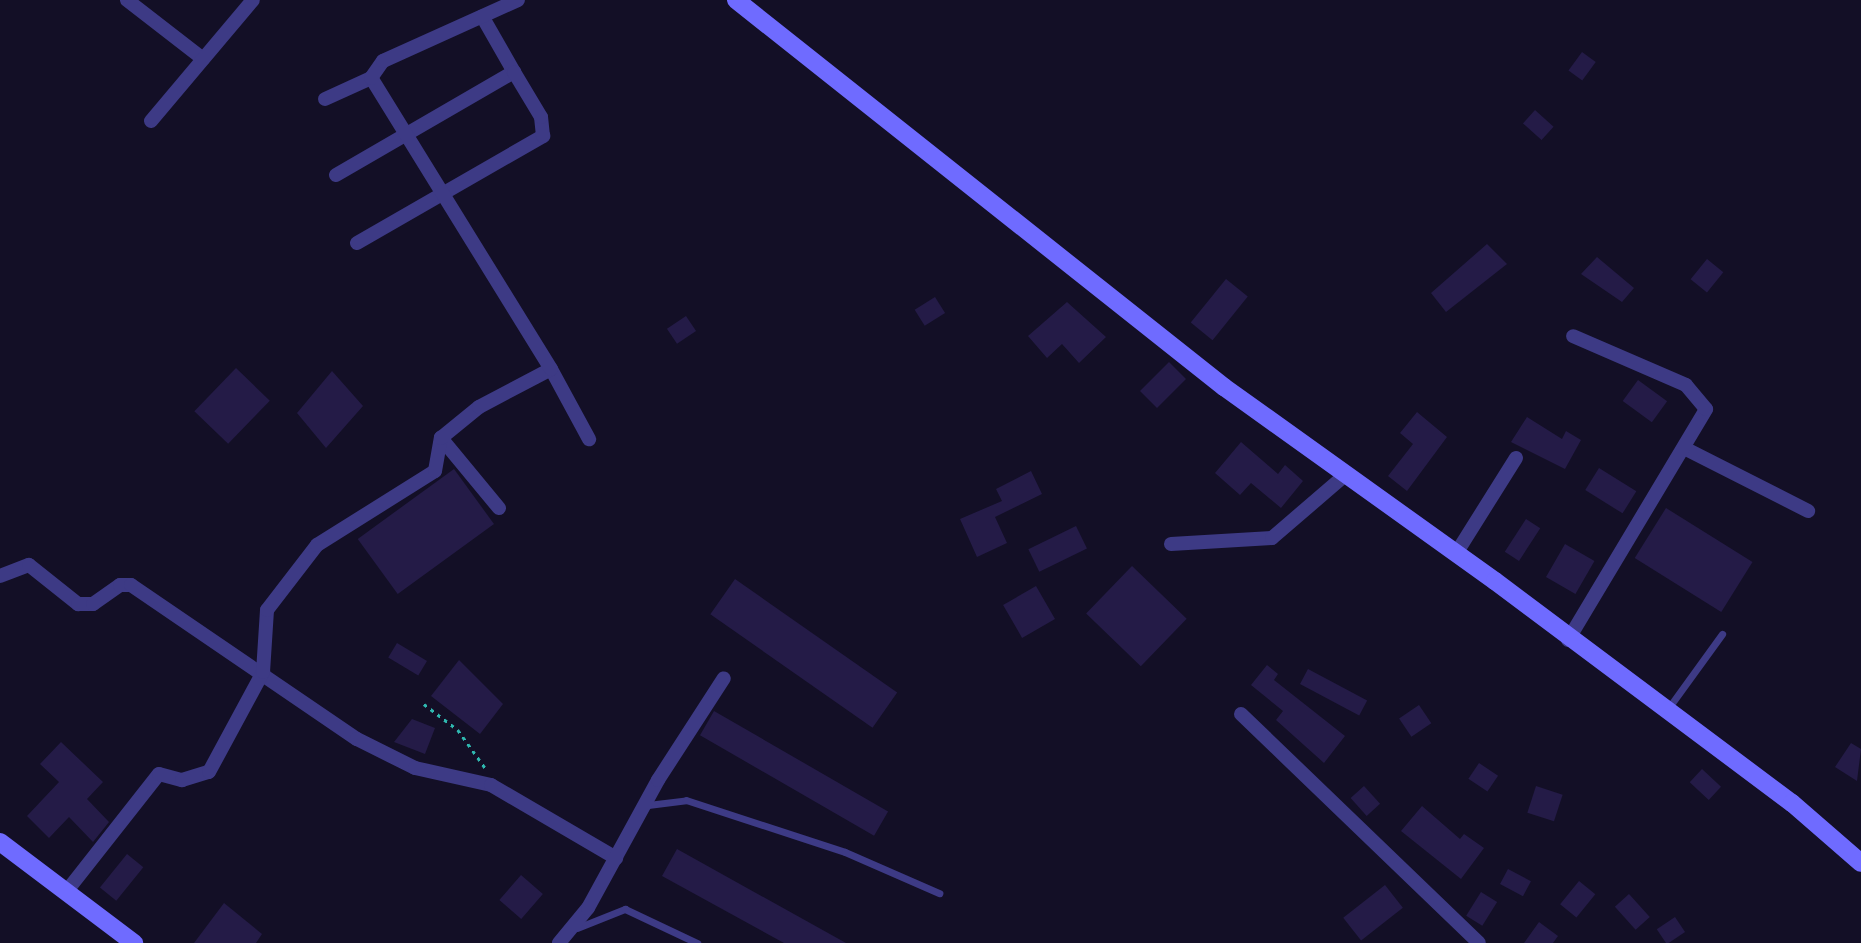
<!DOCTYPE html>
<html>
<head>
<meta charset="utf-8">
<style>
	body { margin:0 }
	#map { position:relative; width:1861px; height:943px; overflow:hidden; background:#130f26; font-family:Lato,sans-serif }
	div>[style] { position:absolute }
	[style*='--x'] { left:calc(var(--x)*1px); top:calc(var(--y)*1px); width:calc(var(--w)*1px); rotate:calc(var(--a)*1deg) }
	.building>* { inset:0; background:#241b47; transform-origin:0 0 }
	.path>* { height:2.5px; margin-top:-1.25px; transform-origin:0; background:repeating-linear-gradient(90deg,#2fb8b0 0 3.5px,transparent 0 8.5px) }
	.lane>* { height:7px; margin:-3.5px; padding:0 3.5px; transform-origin:3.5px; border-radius:3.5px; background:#3d3a85 }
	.street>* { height:14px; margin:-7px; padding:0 7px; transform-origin:7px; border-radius:7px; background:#3d3a85 }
	.secondary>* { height:18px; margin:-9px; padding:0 9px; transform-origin:9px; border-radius:9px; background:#6f6bff }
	span { translate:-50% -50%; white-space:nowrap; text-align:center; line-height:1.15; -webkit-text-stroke:6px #130f26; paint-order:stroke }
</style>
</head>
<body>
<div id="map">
	<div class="building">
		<div style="left:1582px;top:52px;width:17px;height:23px;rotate:36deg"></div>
		<div style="left:1535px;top:110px;width:25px;height:18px;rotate:42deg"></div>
		<div style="clip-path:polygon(1487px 244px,1507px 264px,1446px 312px,1431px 293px)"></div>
		<div style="clip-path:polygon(1597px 257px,1634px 288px,1622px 302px,1581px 274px)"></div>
		<div style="left:1707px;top:259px;width:21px;height:26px;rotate:39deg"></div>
		<div style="left:1226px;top:279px;width:28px;height:56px;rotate:39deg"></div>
		<div style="left:935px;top:297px;width:19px;height:24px;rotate:58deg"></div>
		<div style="clip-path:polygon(1067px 302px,1106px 337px,1079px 363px,1062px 344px,1047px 358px,1028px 336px)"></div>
		<div style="left:686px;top:316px;width:18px;height:23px;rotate:56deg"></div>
		<div style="left:1169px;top:362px;width:24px;height:41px;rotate:45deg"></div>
		<div style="left:236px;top:368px;width:47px;height:60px;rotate:44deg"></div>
		<div style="clip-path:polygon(332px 371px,363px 406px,326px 448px,297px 413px)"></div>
		<div style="left:1638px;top:380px;width:36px;height:26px;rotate:36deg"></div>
		<div style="clip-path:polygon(1417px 412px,1447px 437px,1407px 491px,1388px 476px,1413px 444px,1400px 433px)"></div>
		<div style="clip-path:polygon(1527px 417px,1562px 439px,1566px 431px,1581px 440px,1565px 469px,1511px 442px)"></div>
		<div style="clip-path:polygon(1241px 442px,1278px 474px,1285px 465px,1303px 481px,1281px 508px,1251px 483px,1240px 495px,1215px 473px)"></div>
		<div style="left:1599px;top:468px;width:44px;height:26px;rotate:32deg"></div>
		<div style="left:454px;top:469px;width:68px;height:119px;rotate:54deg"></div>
		<div style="clip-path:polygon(1031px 471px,1042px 494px,995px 517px,1007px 543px,977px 557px,960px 519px,1002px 501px,996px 489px)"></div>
		<div style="left:1666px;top:508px;width:102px;height:59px;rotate:32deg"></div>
		<div style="left:1526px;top:519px;width:17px;height:39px;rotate:33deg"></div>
		<div style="left:1076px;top:526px;width:25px;height:53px;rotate:64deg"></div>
		<div style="left:1565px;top:544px;width:34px;height:38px;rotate:30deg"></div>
		<div style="left:1132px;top:566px;width:76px;height:66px;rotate:44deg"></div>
		<div style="left:735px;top:579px;width:198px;height:43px;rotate:35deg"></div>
		<div style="left:1036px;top:586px;width:38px;height:38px;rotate:60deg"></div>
		<div style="left:397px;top:643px;width:35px;height:17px;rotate:31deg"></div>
		<div style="clip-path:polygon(459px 660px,503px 704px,480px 734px,431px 696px)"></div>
		<div style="clip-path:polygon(1267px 665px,1278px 674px,1274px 680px,1345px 736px,1324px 763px,1276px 720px,1283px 711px,1251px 685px)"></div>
		<div style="left:1308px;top:669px;width:67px;height:17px;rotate:28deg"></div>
		<div style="left:1419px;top:705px;width:22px;height:24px;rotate:56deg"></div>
		<div style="left:714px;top:711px;width:201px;height:28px;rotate:30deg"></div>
		<div style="clip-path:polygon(412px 719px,435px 728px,425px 754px,394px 742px)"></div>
		<div style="clip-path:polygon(61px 742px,103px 782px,87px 799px,109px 822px,93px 842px,69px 817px,49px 838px,27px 816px,59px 782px,40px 764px)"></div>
		<div style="clip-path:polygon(1851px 743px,1861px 749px,1857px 781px,1835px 767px)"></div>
		<div style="left:1479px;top:763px;width:23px;height:19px;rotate:34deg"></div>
		<div style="left:1702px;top:769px;width:26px;height:18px;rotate:43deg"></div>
		<div style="left:1364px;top:786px;width:24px;height:18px;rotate:48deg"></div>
		<div style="left:1536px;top:786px;width:28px;height:28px;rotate:18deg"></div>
		<div style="clip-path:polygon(1422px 806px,1460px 839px,1464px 834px,1484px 848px,1461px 879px,1401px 831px)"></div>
		<div style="clip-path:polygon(677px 849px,846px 943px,784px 943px,662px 876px)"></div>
		<div style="left:127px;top:854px;width:21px;height:43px;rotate:39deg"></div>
		<div style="left:1508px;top:869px;width:26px;height:17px;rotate:28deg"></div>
		<div style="left:521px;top:875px;width:29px;height:33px;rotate:41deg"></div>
		<div style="left:1579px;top:881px;width:21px;height:30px;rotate:39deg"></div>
		<div style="left:1385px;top:885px;width:29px;height:53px;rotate:52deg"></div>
		<div style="left:1481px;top:892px;width:19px;height:28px;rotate:32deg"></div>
		<div style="left:1629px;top:894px;width:31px;height:19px;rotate:48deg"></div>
		<div style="clip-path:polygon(224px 903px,262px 934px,256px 943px,194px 943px)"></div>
		<div style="left:1675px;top:917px;width:18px;height:22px;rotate:56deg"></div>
		<div style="clip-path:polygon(1539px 922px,1558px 936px,1553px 943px,1524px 943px)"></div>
	</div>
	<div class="path">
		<div style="--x:424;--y:704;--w:43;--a:37.4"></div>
		<div style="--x:458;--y:730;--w:48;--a:54.3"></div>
	</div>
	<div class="lane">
		<div style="--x:1667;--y:710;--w:94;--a:-54.1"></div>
		<div style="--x:648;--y:805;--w:38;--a:-7"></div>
		<div style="--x:686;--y:800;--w:167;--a:18.1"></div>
		<div style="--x:845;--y:852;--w:103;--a:23.6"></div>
		<div style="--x:577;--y:928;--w:52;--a:-21.6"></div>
		<div style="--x:625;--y:909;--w:80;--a:25.3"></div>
	</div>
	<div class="street">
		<div style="--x:127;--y:0;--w:96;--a:37.8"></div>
		<div style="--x:325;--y:99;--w:51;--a:-24.5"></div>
		<div style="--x:151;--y:121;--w:158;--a:-49.9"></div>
		<div style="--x:336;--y:175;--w:206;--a:-30.1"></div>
		<div style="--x:514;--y:72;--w:64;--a:-119.7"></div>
		<div style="--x:357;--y:243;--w:215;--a:-29.9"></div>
		<div style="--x:543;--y:136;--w:19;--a:-96"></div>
		<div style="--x:541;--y:117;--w:52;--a:-121"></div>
		<div style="--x:551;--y:369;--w:80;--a:61.5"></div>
		<div style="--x:441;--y:438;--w:91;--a:50.4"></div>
		<div style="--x:1686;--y:449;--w:137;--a:26.9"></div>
		<div style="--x:1171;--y:544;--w:101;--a:-3.4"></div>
		<div style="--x:1272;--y:538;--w:95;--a:-40.7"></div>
		<div style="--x:1457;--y:552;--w:111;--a:-57.9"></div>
		<div style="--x:0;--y:576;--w:31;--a:-21"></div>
		<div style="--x:29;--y:565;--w:63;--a:38.5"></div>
		<div style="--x:78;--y:604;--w:15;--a:0"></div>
		<div style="--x:93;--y:604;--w:33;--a:-35"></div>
		<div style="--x:120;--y:585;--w:11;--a:0"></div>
		<div style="--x:131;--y:585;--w:273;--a:34.3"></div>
		<div style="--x:357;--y:739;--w:65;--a:26.6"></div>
		<div style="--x:415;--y:768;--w:78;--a:12.6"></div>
		<div style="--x:491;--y:785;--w:145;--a:30.3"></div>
		<div style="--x:1568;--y:640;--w:269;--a:-59.1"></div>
		<div style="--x:1706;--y:409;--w:31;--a:-130"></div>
		<div style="--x:1686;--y:385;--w:123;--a:-156.6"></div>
		<div style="--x:1241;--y:714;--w:330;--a:43.9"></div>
		<div style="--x:66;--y:892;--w:150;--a:-51.8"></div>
		<div style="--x:159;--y:774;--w:24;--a:15"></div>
		<div style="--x:182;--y:780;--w:28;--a:-17"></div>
		<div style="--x:209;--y:772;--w:114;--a:-61.6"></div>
		<div style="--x:263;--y:672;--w:62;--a:-86.3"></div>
		<div style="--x:267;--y:610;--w:82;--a:-52.4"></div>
		<div style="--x:317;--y:545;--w:139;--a:-32.1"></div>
		<div style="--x:435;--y:471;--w:34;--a:-80"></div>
		<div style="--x:441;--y:438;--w:49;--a:-39.2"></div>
		<div style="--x:479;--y:407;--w:81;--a:-27.8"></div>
		<div style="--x:551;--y:369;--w:342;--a:-121.7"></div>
		<div style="--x:371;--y:78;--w:21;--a:-55"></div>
		<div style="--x:383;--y:61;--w:148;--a:-24.3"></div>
		<div style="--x:559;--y:943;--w:45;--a:-50.4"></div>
		<div style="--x:588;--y:908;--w:146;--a:-61.3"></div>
		<div style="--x:658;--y:780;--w:121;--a:-57.1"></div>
	</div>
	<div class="secondary">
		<div style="--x:736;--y:0;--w:623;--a:38.42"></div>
		<div style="--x:1224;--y:387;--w:333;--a:35.6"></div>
		<div style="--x:1495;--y:581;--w:371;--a:36.8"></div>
		<div style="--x:1792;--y:803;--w:91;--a:41"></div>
		<div style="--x:0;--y:842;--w:168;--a:37"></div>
	</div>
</div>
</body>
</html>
